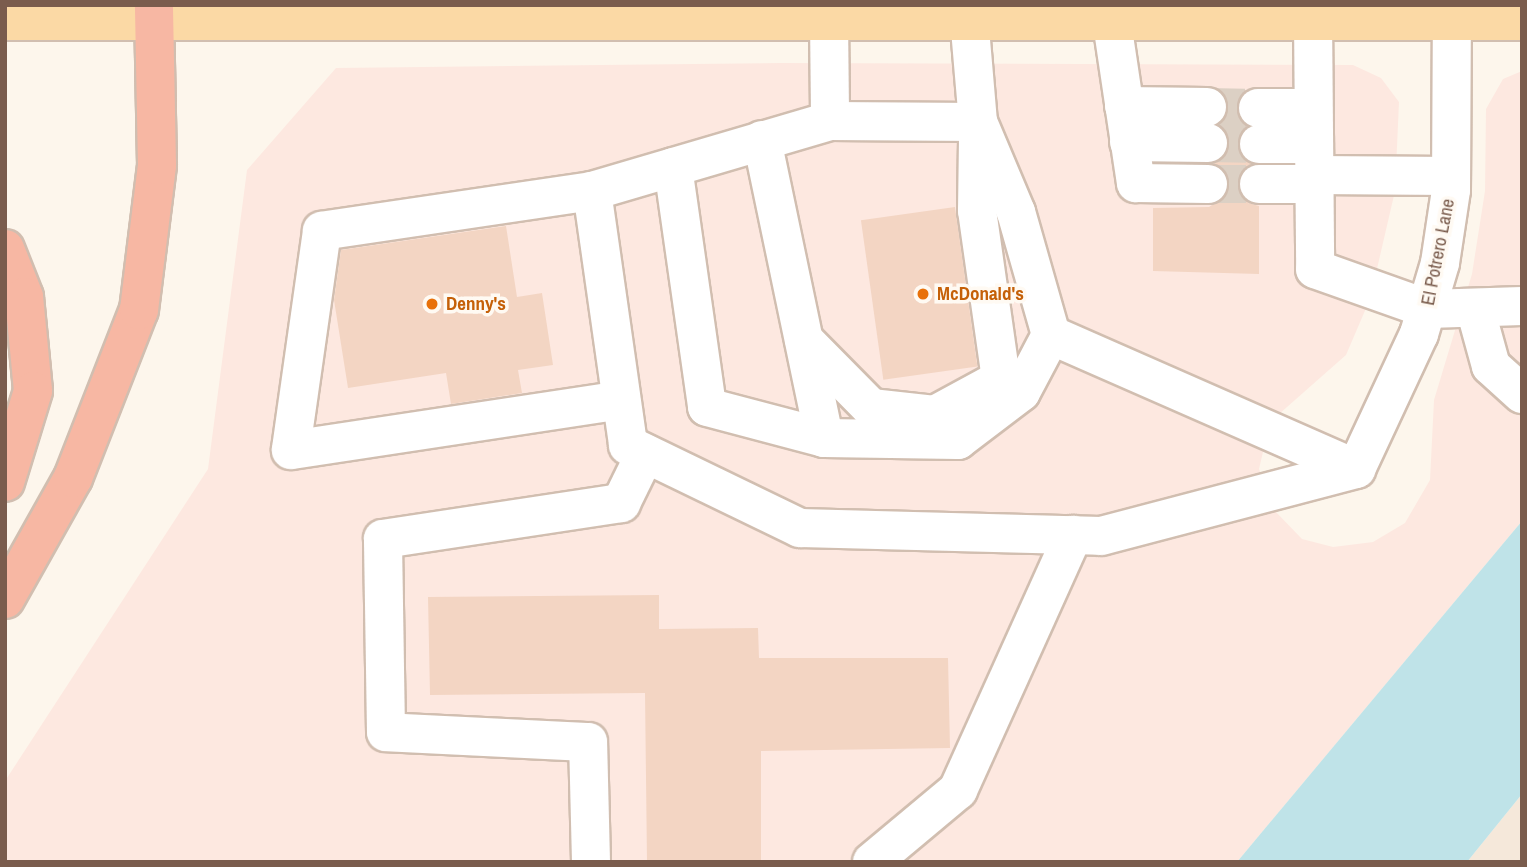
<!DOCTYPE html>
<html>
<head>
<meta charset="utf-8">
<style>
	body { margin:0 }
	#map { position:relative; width:1527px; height:867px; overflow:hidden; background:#fdf6ec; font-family:"Archivo Narrow",sans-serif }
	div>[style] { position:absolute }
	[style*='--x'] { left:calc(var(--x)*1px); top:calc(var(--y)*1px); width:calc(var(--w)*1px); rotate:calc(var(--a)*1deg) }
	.residential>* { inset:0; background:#f5e8da }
	.commercial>* { inset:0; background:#fde8e0 }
	.water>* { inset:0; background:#bfe3e8 }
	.building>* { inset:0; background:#f3d5c3; transform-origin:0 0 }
	.minor-tunnel>* { height:38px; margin-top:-19px; transform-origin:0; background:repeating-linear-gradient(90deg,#dcd0c4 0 38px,transparent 0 57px) }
	.roads { filter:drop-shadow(2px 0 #d1beb0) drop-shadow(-2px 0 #d1beb0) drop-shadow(0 2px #d1beb0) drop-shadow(0 -2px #d1beb0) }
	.minor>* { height:38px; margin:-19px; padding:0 19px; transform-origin:19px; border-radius:19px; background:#fff }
	.major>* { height:38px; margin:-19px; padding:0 19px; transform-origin:19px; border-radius:19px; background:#fbd9a5 }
	.highway>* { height:38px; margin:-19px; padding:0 19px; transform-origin:19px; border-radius:19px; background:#f7b7a3 }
	.dots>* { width:19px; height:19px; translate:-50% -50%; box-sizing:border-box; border:4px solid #fffaf3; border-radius:50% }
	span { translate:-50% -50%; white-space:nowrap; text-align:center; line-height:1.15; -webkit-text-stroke:7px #fffaf3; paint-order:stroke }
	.street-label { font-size:19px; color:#7a5c4d }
	.food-label { font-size:19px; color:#c56008; font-weight:700 }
	.left { translate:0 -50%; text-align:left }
	.frame { position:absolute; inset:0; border:7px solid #7a5c4d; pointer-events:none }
</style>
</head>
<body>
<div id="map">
	<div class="residential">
		<div style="clip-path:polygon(1522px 794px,1522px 862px,1467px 862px)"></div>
	</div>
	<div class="commercial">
		<div style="clip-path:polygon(780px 63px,1353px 65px,1381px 78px,1399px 102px,1395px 191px,1370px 299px,1346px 355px,1270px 422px,1259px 469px,1274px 510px,1302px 539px,1333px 547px,1373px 542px,1405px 523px,1430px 480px,1434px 400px,1472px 274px,1485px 191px,1486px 109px,1503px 79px,1522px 71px,1522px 521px,1237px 862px,5px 862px,5px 781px,208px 469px,247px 170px,336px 68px)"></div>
	</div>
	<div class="water">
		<div style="clip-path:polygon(1522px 521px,1522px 794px,1467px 862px,1237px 862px)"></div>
	</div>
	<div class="building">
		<div style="clip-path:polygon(1227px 100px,1238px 100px,1246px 127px,1237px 145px,1252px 164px,1237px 185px,1248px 203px,1259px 206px,1259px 274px,1153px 271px,1153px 208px,1209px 207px,1227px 195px,1227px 174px,1213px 164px,1230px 144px,1219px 124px)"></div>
		<div style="left:955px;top:207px;width:161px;height:95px;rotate:82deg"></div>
		<div style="clip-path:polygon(506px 226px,517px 297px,542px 293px,553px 365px,518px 370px,522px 393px,451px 404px,446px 373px,348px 388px,334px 300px,341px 250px)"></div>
		<div style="clip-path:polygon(659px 595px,659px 629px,758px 628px,759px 658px,948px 658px,950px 748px,761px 751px,761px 862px,647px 862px,645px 693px,430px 695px,428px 597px)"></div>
	</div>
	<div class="minor-tunnel">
		<div style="--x:1207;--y:107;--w:51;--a:1.1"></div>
		<div style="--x:1208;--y:143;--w:51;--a:1.1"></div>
		<div style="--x:1208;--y:184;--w:51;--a:0"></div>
	</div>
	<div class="roads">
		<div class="minor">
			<div style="--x:1111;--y:16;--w:169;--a:81.5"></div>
			<div style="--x:1136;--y:183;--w:72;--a:0.8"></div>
			<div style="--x:1313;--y:17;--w:252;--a:89.5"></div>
			<div style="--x:1315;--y:269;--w:120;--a:19.5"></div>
			<div style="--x:1428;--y:309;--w:94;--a:-1.8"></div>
			<div style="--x:829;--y:18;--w:103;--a:89.4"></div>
			<div style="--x:830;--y:121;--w:248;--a:163.6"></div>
			<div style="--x:592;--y:191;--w:257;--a:81.9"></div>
			<div style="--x:628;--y:445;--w:191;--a:25.8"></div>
			<div style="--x:800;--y:528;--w:301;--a:1.5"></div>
			<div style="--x:1101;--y:536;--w:264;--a:-14.7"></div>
			<div style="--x:1124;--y:106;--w:83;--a:0.7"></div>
			<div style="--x:1258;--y:108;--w:55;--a:0"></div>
			<div style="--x:830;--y:121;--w:148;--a:0.4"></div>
			<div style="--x:978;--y:122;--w:104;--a:-94.9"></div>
			<div style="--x:978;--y:122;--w:98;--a:67.1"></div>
			<div style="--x:1016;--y:212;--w:128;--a:74.1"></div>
			<div style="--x:1051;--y:335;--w:333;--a:23.7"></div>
			<div style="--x:762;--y:140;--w:304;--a:78.2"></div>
			<div style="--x:1129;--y:142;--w:79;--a:0.7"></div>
			<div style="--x:1259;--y:144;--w:54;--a:0"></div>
			<div style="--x:673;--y:167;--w:242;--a:81.9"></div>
			<div style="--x:707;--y:407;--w:121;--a:14.8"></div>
			<div style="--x:824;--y:438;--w:134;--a:0.9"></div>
			<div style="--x:958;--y:440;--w:79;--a:-37.3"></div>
			<div style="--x:1021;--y:392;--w:64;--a:-62.2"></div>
			<div style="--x:1315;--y:175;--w:136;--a:0.4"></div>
			<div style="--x:1259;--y:184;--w:54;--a:0"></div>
			<div style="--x:592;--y:191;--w:273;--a:171.6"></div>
			<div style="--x:322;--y:231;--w:221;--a:98.1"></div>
			<div style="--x:291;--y:450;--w:334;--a:-8.6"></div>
			<div style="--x:1475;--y:308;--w:60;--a:74.6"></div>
			<div style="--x:1491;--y:366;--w:42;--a:42.1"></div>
			<div style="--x:804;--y:340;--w:95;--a:45.4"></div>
			<div style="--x:871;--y:408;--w:64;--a:6.2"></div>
			<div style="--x:935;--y:415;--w:75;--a:-28.6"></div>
			<div style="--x:1001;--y:379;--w:170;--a:-98.1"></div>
			<div style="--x:977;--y:211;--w:73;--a:-89.2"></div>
			<div style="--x:1356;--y:469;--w:149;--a:-65"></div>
			<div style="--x:1419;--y:334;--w:74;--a:-73.5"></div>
			<div style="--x:1440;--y:263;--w:74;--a:-81.4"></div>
			<div style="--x:1451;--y:190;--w:170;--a:-89.7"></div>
			<div style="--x:591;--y:862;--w:120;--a:-91.4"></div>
			<div style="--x:588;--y:742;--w:202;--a:-177.2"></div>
			<div style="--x:386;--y:732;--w:193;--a:-90.9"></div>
			<div style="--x:383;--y:539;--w:241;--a:-8.6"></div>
			<div style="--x:621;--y:503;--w:55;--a:-63.9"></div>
			<div style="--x:872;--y:862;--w:112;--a:-39.9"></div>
			<div style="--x:958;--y:790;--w:280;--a:-65.7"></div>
		</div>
		<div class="major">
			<div style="--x:5;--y:21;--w:1517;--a:0"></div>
		</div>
		<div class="highway">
			<div style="--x:5;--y:249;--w:52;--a:68.4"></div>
			<div style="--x:24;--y:297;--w:94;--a:84.5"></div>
			<div style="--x:33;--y:391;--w:95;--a:107.1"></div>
			<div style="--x:5;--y:599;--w:139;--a:-60.7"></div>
			<div style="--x:73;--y:478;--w:180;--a:-68.6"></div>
			<div style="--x:139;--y:310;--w:146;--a:-82.9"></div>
			<div style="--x:157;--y:165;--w:160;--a:-91.1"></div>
		</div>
	</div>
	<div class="dots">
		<div style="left:923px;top:294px;background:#e8710a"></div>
		<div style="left:432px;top:304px;background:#e8710a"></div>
	</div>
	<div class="street-label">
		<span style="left:1438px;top:252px;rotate:-79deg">El Potrero Lane</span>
	</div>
	<div class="food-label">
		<span class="left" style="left:937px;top:294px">McDonald's</span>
		<span class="left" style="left:446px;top:304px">Denny's</span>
	</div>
	<div class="frame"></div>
</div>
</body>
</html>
